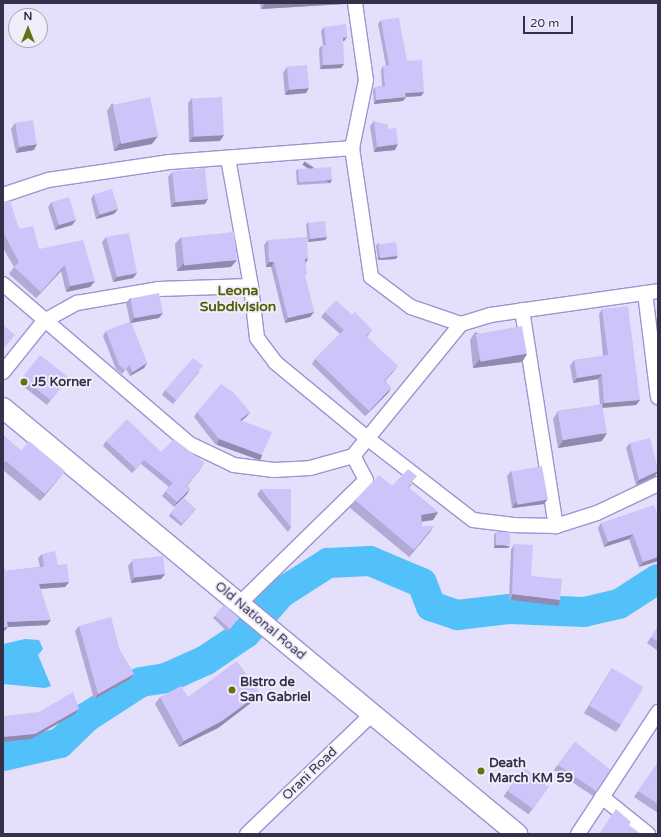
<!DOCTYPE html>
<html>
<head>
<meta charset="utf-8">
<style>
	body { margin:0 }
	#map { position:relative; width:661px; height:837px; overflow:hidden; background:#e4dffa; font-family:"Varela Round",sans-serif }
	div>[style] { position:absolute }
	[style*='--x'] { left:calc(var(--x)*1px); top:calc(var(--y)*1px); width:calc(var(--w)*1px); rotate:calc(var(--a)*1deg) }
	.water>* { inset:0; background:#52c1fa }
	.river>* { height:30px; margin:-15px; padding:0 15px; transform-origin:15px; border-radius:15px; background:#52c1fa }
	.roads { filter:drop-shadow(1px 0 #a192d2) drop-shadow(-1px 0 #a192d2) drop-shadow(0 1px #a192d2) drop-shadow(0 -1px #a192d2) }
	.street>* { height:14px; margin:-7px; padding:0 7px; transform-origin:7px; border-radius:7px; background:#fff }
	.secondary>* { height:20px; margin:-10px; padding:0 10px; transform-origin:10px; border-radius:10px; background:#fff }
	.wall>* { inset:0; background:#b2a9d6; transform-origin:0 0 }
	.shaded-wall>* { inset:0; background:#9189ae; transform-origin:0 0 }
	.building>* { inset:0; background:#cfc4f9; transform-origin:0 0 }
	.dots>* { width:11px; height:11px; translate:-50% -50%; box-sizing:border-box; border:2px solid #f1eefc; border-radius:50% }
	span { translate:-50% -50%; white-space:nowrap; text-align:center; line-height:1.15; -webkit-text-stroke:4px #f1eefc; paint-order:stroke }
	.poi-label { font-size:13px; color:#352f4a; font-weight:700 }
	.left { translate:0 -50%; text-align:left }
	.street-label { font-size:13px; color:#352f4a }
	.neighbourhood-label { font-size:14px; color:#565d07; font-weight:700 }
	.frame { position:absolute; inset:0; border:4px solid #352f4a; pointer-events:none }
	.north { position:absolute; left:8px; top:8px; width:40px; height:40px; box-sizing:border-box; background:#f1eefc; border:1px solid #a6a2b5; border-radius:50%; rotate:0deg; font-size:11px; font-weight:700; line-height:16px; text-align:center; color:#352f4a }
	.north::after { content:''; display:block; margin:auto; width:14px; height:18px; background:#676f15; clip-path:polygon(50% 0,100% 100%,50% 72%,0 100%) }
	.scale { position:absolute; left:523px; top:16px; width:50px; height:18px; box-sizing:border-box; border:2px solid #352f4a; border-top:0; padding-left:5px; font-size:12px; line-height:14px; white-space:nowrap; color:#352f4a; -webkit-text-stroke:3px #f1eefc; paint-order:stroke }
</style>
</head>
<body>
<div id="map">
	<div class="water">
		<div style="clip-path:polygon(25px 639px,39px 640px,43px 649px,38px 655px,51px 686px,45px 688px,3px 684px,3px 644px)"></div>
	</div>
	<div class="river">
		<div style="--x:3;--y:756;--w:58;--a:-12.8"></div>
		<div style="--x:60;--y:743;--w:37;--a:-44"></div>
		<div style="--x:87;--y:717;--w:64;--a:-32.9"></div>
		<div style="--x:141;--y:682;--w:25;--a:-9"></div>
		<div style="--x:166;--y:678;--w:44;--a:-24.2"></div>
		<div style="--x:206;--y:660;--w:48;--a:-34"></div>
		<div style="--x:246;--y:633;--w:53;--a:-48.8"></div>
		<div style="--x:281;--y:593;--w:56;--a:-32.6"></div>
		<div style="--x:328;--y:563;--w:42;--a:-2.7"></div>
		<div style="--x:370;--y:561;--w:56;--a:22.9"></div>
		<div style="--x:422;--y:583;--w:25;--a:69"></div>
		<div style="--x:431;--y:606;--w:28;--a:19"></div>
		<div style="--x:457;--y:615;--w:53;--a:-6.5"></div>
		<div style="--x:510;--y:609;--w:74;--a:2.3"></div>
		<div style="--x:584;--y:612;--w:36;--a:-13"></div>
		<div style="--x:619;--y:604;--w:46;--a:-32.7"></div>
	</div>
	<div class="roads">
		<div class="street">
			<div style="--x:355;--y:3;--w:78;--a:81.9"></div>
			<div style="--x:366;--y:80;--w:69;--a:101.6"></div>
			<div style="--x:352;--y:148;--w:130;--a:81.6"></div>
			<div style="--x:371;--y:277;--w:50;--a:36.9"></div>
			<div style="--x:411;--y:307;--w:53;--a:18.8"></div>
			<div style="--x:228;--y:158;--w:130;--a:79.8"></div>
			<div style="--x:251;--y:286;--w:52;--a:83.4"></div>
			<div style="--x:257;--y:338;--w:31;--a:53"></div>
			<div style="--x:276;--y:363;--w:118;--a:39.5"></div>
			<div style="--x:367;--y:438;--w:134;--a:37.7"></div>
			<div style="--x:473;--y:520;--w:39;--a:7"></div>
			<div style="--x:512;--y:525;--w:44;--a:1.3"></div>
			<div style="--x:556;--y:526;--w:43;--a:-17.6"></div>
			<div style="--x:597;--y:513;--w:68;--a:-25.4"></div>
			<div style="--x:3;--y:195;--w:47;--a:-18.4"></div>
			<div style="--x:48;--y:180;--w:123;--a:-8.4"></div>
			<div style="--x:170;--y:162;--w:183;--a:-4.4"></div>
			<div style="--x:3;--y:284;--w:246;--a:40.6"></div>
			<div style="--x:190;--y:444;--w:49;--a:25.5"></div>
			<div style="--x:234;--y:465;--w:40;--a:7.1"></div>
			<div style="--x:274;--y:470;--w:36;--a:-3"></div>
			<div style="--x:310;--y:468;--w:45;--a:-15.6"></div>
			<div style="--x:353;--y:456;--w:171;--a:-50.7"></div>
			<div style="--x:461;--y:324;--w:30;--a:-17"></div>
			<div style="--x:490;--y:315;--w:170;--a:-8.1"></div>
			<div style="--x:645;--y:293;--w:105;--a:82.9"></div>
			<div style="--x:522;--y:310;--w:219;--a:81.1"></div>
			<div style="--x:3;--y:372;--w:65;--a:-51.2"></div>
			<div style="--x:44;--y:321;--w:38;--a:-29"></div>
			<div style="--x:77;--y:303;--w:82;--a:-9.8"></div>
			<div style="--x:158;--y:289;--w:93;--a:-1.8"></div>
			<div style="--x:239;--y:604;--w:177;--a:-44.3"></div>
			<div style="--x:366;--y:480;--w:27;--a:-118"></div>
			<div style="--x:602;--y:797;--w:59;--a:38.8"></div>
			<div style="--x:247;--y:834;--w:173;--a:-43.8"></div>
			<div style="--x:578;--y:834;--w:146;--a:-56.7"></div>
		</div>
		<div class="secondary">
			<div style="--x:3;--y:408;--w:668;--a:39.65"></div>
		</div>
	</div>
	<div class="wall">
		<div style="clip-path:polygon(260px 3px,345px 3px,344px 4px,261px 9px)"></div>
		<div style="clip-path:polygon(381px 20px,407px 61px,424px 92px,421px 96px,406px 97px,403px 101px,374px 104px,373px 90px,375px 87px,382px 86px,381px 70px,383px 66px,386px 66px,378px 24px)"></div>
		<div style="clip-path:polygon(324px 27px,347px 37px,344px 41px,343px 41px,341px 68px,320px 69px,319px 49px,322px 45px,323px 45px,321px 31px)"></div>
		<div style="clip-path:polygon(287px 67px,306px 93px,285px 95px,283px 73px)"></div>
		<div style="clip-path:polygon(192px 98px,220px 141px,189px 142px,188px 103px)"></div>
		<div style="clip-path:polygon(112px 103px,152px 144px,114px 151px,107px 111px)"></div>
		<div style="clip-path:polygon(374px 121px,388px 129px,395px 150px,374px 152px,370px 126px)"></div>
		<div style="clip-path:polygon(15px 123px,34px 150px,16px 153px,11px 129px)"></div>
		<div style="clip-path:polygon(298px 169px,332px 180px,330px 183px,297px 185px,296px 171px)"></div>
		<div style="clip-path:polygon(172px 172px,205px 204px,171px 207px,168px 177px)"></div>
		<div style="clip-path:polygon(94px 194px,118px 209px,114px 214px,96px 219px,91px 199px)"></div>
		<div style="clip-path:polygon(3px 202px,19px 229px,39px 249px,95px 281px,90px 287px,66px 292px,61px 271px,36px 298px,9px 274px,14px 267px,3px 248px)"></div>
		<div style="clip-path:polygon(52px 202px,76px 220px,72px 225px,55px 230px,48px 207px)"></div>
		<div style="clip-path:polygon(308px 222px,327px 237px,325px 240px,308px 242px,306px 225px)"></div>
		<div style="clip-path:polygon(106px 237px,137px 273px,133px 278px,113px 282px,102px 242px)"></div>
		<div style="clip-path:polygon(181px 237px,231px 267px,177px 271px,175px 244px)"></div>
		<div style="clip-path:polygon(268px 240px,305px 264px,305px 277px,314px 312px,310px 317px,285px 323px,271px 267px,266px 267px,264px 245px)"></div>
		<div style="clip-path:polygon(378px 243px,396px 259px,378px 260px,376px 246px)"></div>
		<div style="clip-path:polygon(130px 298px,159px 318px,131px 323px,147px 363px,144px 368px,130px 376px,126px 369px,122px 374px,116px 369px,103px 336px,106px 331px,130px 322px,126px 303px)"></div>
		<div style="clip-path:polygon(602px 309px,640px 400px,636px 405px,603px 408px,602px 441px,558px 448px,553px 419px,558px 411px,600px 405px,598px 379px,573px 383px,570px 366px,574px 360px,603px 356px,599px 314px)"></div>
		<div style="clip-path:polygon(325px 312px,352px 315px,372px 330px,367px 337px,394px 371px,385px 381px,391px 388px,388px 393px,365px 416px,312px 364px,315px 359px,340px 334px,321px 317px)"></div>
		<div style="clip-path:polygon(475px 332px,527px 354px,522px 362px,473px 368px,470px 340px)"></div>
		<div style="clip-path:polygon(200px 371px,173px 404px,162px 395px,165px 390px)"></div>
		<div style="clip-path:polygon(22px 378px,65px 382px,47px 405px,19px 383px)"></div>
		<div style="clip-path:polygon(197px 412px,250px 412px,246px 417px,242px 420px,262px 455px,259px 460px,215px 444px,194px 417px)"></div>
		<div style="clip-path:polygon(3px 435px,21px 451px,60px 477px,40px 501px,3px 470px)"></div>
		<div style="clip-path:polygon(106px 441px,161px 452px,202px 467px,187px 486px,190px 489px,187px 494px,174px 507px,162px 496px,169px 487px,141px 464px,132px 473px,103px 446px)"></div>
		<div style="clip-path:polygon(630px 443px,658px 469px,658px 472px,655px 476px,636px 485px,626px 448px)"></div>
		<div style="clip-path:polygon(511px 471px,544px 504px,512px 508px,507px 476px)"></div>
		<div style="clip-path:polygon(412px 484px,409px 488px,438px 512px,433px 520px,422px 522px,422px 526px,434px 526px,429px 533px,409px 557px,350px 508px,355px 500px,392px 486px)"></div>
		<div style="clip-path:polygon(261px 489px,291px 527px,288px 532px,257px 495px)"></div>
		<div style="clip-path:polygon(196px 509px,181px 526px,169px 516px,171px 513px)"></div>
		<div style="clip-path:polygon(658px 515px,658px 561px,639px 567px,629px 539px,604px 547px,598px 528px,601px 523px)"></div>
		<div style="clip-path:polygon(496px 532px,508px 548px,494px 548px,494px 535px)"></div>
		<div style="clip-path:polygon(514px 544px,531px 576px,556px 605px,509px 599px,511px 550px)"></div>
		<div style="clip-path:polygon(42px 554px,58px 565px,69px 582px,65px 587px,41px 589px,47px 625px,8px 627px,3px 632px,3px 564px,5px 571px,40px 567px,38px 558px)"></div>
		<div style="clip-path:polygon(132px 561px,165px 574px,161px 579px,131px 583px,128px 566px)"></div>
		<div style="clip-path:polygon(215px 616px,237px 620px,228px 632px,213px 618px)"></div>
		<div style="clip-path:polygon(79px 626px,120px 651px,134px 674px,130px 679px,94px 699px,75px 631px)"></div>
		<div style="clip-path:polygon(658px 627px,658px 651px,647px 643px)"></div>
		<div style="clip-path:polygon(612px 668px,621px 725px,616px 732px,584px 713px,607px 676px)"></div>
		<div style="clip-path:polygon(260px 693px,256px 699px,218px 728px,179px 747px,155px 704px,160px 697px,188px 697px)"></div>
		<div style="clip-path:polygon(575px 742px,610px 770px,593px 796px,554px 770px)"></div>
		<div style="clip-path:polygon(657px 764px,658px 765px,658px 813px,634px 797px)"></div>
		<div style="left:524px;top:768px;width:31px;height:35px;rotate:36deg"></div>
	</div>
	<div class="shaded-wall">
		<div style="clip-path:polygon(289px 3px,345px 3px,344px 4px,261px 9px,265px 4px)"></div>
		<div style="clip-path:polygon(347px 37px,344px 41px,340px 42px,343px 38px)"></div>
		<div style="clip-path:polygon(344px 64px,341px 68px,320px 69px,323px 65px)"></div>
		<div style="clip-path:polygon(309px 88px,306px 93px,285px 95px,288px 90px)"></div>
		<div style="clip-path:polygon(424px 92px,421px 96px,403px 97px,405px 93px)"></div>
		<div style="clip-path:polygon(406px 97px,403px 101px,374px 104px,376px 100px)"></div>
		<div style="clip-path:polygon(224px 135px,220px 141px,189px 142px,193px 137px)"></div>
		<div style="clip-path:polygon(158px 136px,152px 144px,114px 151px,120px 143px)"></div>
		<div style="clip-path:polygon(37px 144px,34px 150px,16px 153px,19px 148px)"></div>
		<div style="clip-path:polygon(398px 144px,395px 150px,374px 152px,377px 147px)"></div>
		<div style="left:332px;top:180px;width:4px;height:33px;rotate:124deg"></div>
		<div style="clip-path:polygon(208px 199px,205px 204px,171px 207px,175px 202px)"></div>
		<div style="clip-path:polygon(118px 209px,114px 214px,96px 219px,100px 214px)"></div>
		<div style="clip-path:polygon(76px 220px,72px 225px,55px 230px,58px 225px)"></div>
		<div style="clip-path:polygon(327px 237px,325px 240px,308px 242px,310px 239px)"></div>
		<div style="clip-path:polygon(398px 256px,396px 259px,378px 260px,379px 257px)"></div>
		<div style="clip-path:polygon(305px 259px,308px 259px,305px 264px)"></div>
		<div style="clip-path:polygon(237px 260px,231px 267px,177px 271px,183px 264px)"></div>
		<div style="clip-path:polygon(269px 262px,274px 262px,271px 267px,266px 267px)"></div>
		<div style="clip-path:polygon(65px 265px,61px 271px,36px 298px,41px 292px)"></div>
		<div style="clip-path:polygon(137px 273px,133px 278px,113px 282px,117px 277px)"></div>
		<div style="clip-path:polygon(95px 281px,90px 287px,66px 292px,70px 286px)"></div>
		<div style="clip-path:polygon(314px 312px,310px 317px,285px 323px,288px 318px)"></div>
		<div style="clip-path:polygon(163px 313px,159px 318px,130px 323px,134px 318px)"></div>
		<div style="clip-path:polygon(527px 354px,522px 362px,473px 368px,479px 360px)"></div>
		<div style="clip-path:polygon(147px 363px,144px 368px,130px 376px,133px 372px)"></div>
		<div style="clip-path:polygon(398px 366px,394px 371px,380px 386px,384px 381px)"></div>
		<div style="clip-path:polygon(602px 374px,598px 379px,573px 383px,577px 378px)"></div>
		<div style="clip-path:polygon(391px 388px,388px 393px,365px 416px,369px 411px)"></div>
		<div style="clip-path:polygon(640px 400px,636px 405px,600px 408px,604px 403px)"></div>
		<div style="clip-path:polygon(250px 412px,246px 417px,237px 424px,240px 420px)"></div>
		<div style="clip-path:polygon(607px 433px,602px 441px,558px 448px,563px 440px)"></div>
		<div style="left:219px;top:439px;width:46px;height:6px;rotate:20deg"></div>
		<div style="clip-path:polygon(65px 471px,40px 501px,45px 494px)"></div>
		<div style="clip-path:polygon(658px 471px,655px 476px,636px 485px,639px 480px)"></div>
		<div style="clip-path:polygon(190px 489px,187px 494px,174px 507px,177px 502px)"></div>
		<div style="clip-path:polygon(548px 499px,544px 504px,512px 508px,516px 503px)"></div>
		<div style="clip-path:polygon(438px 512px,433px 520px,416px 522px,421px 515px)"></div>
		<div style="clip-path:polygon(434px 526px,429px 533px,409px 557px,414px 550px)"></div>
		<div style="clip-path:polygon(633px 534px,629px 539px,604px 547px,608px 542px)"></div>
		<div style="clip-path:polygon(495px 545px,510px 546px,508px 548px,494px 548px)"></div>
		<div style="clip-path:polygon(658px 557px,658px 561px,639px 567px,643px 562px)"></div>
		<div style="clip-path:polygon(165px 574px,161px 579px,131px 583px,134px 578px)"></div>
		<div style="clip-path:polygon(69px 582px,65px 587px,36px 589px,39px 584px)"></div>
		<div style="left:512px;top:594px;width:48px;height:6px;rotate:7deg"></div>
		<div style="clip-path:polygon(51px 620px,47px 625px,8px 627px,3px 632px,3px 628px,7px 622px)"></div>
		<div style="clip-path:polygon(134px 674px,130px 679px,94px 699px,98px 694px)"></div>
		<div style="clip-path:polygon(260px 693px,256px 699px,218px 728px,179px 747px,184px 741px)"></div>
		<div style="clip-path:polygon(79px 709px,75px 714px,31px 739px,3px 742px,3px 737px)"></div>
	</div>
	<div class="building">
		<div style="clip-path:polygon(264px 3px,289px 3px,265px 4px)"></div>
		<div style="clip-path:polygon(399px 18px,407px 61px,422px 60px,424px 92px,405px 93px,406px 97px,376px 100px,375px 87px,385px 86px,383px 66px,389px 65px,381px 20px)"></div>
		<div style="clip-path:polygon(346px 24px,347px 37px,343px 38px,344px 64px,323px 65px,322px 45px,326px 45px,324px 27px)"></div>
		<div style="left:307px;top:65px;width:23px;height:20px;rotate:85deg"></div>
		<div style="left:150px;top:97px;width:40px;height:38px;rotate:78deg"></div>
		<div style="left:222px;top:97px;width:38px;height:30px;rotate:87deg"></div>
		<div style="left:33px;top:120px;width:24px;height:18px;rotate:81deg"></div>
		<div style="clip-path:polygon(374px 121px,388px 125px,388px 129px,396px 128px,398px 144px,377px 147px)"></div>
		<div style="left:331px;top:167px;width:13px;height:33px;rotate:86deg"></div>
		<div style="left:205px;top:168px;width:31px;height:33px;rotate:84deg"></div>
		<div style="left:112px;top:189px;width:21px;height:19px;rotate:73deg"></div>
		<div style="left:69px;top:197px;width:24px;height:18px;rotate:73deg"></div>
		<div style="clip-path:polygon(10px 200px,19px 229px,33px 226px,39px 249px,83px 240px,95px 281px,70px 286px,65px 265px,41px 292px,14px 267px,19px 262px,4px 234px,3px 235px,3px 202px)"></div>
		<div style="left:325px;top:221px;width:16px;height:17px;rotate:83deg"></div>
		<div style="left:234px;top:232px;width:28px;height:53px;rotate:84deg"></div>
		<div style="clip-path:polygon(129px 233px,137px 273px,117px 277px,106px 237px)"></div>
		<div style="clip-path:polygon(307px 237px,308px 259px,305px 259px,307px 275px,305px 275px,314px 312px,288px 318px,274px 262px,269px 262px,268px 240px)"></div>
		<div style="left:396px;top:242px;width:14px;height:18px;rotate:82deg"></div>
		<div style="left:159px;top:293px;width:20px;height:29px;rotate:79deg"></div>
		<div style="clip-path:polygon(336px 300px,352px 315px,355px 312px,372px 330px,366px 336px,398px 366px,384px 381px,391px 388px,369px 411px,315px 359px,344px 330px,325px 312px)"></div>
		<div style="clip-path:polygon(628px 306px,640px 400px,604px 403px,602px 374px,577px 378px,574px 360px,608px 355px,602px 309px)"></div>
		<div style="clip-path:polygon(131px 322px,147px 363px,133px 372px,129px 365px,125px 370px,119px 365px,106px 331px)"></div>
		<div style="clip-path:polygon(3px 325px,15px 335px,3px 349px)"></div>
		<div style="left:522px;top:326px;width:28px;height:47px;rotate:80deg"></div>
		<div style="left:40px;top:355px;width:36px;height:29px;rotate:38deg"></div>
		<div style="clip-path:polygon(193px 358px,203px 366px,176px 400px,165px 390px)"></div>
		<div style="clip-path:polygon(221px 384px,234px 393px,250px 412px,240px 420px,272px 432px,262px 455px,219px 439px,197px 412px)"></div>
		<div style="left:602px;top:404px;width:29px;height:45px;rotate:80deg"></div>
		<div style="clip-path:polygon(127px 419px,161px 452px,174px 439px,205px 463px,186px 486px,190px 489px,177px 502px,165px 491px,173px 483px,144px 460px,136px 469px,106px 441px)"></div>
		<div style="clip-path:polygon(3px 435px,21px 451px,29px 441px,65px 471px,45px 494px,6px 461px,3px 464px)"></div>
		<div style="clip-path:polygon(650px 438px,658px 469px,658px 471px,639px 480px,630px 443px)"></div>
		<div style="left:542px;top:466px;width:34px;height:31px;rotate:80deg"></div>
		<div style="clip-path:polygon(408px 469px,417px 476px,408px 487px,438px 512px,421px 515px,422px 526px,434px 526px,414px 550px,355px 500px,379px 475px,392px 486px)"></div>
		<div style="clip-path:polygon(261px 489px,291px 489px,291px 527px)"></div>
		<div style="left:184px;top:498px;width:16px;height:20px;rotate:43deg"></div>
		<div style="clip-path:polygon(654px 505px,658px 515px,658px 557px,643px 562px,633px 534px,608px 542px,601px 523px)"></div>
		<div style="left:496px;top:532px;width:14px;height:13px"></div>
		<div style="clip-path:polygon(514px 544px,533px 545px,531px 576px,562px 579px,560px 600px,512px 594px)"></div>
		<div style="clip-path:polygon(55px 551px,58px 565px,67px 564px,69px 582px,39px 584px,51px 620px,7px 622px,8px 627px,3px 628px,3px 564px,5px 571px,41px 567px,44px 566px,42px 554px)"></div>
		<div style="left:163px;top:556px;width:18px;height:31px;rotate:84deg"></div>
		<div style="left:224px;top:605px;width:20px;height:14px;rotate:41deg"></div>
		<div style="clip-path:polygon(111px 617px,120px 651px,134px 674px,98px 694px,79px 626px)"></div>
		<div style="clip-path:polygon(658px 627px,658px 642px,651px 637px)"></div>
		<div style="clip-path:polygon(237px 661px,260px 693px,222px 721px,184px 741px,160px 697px,181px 686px,188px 697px)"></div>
		<div style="left:612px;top:668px;width:37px;height:44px;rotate:31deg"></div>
		<div style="clip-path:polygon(73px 692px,79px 709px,35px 734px,3px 737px,3px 716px,39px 712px)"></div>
		<div style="clip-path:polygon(575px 742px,610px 770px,596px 791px,558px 765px)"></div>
		<div style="clip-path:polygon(657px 764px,658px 765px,658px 804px,638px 791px)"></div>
		<div style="left:524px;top:768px;width:31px;height:28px;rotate:36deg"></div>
		<div style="clip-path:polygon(616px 809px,631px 822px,629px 825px,641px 834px,599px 834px)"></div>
	</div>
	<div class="dots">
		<div style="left:24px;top:382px;background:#676f15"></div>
		<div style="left:232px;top:690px;background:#676f15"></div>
		<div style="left:481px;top:771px;background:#676f15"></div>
	</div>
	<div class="poi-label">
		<span class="left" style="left:32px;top:382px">J5 Korner</span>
		<span class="left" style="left:240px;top:690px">Bistro de<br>San Gabriel</span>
		<span class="left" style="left:489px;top:771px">Death<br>March KM 59</span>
	</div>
	<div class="street-label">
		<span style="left:260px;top:621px;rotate:40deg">Old National Road</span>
		<span style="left:310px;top:774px;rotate:-44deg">Orani Road</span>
	</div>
	<div class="neighbourhood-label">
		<span style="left:238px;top:299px">Leona<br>Subdivision</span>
	</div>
	<div class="frame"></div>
	<div class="north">N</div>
	<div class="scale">20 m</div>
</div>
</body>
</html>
